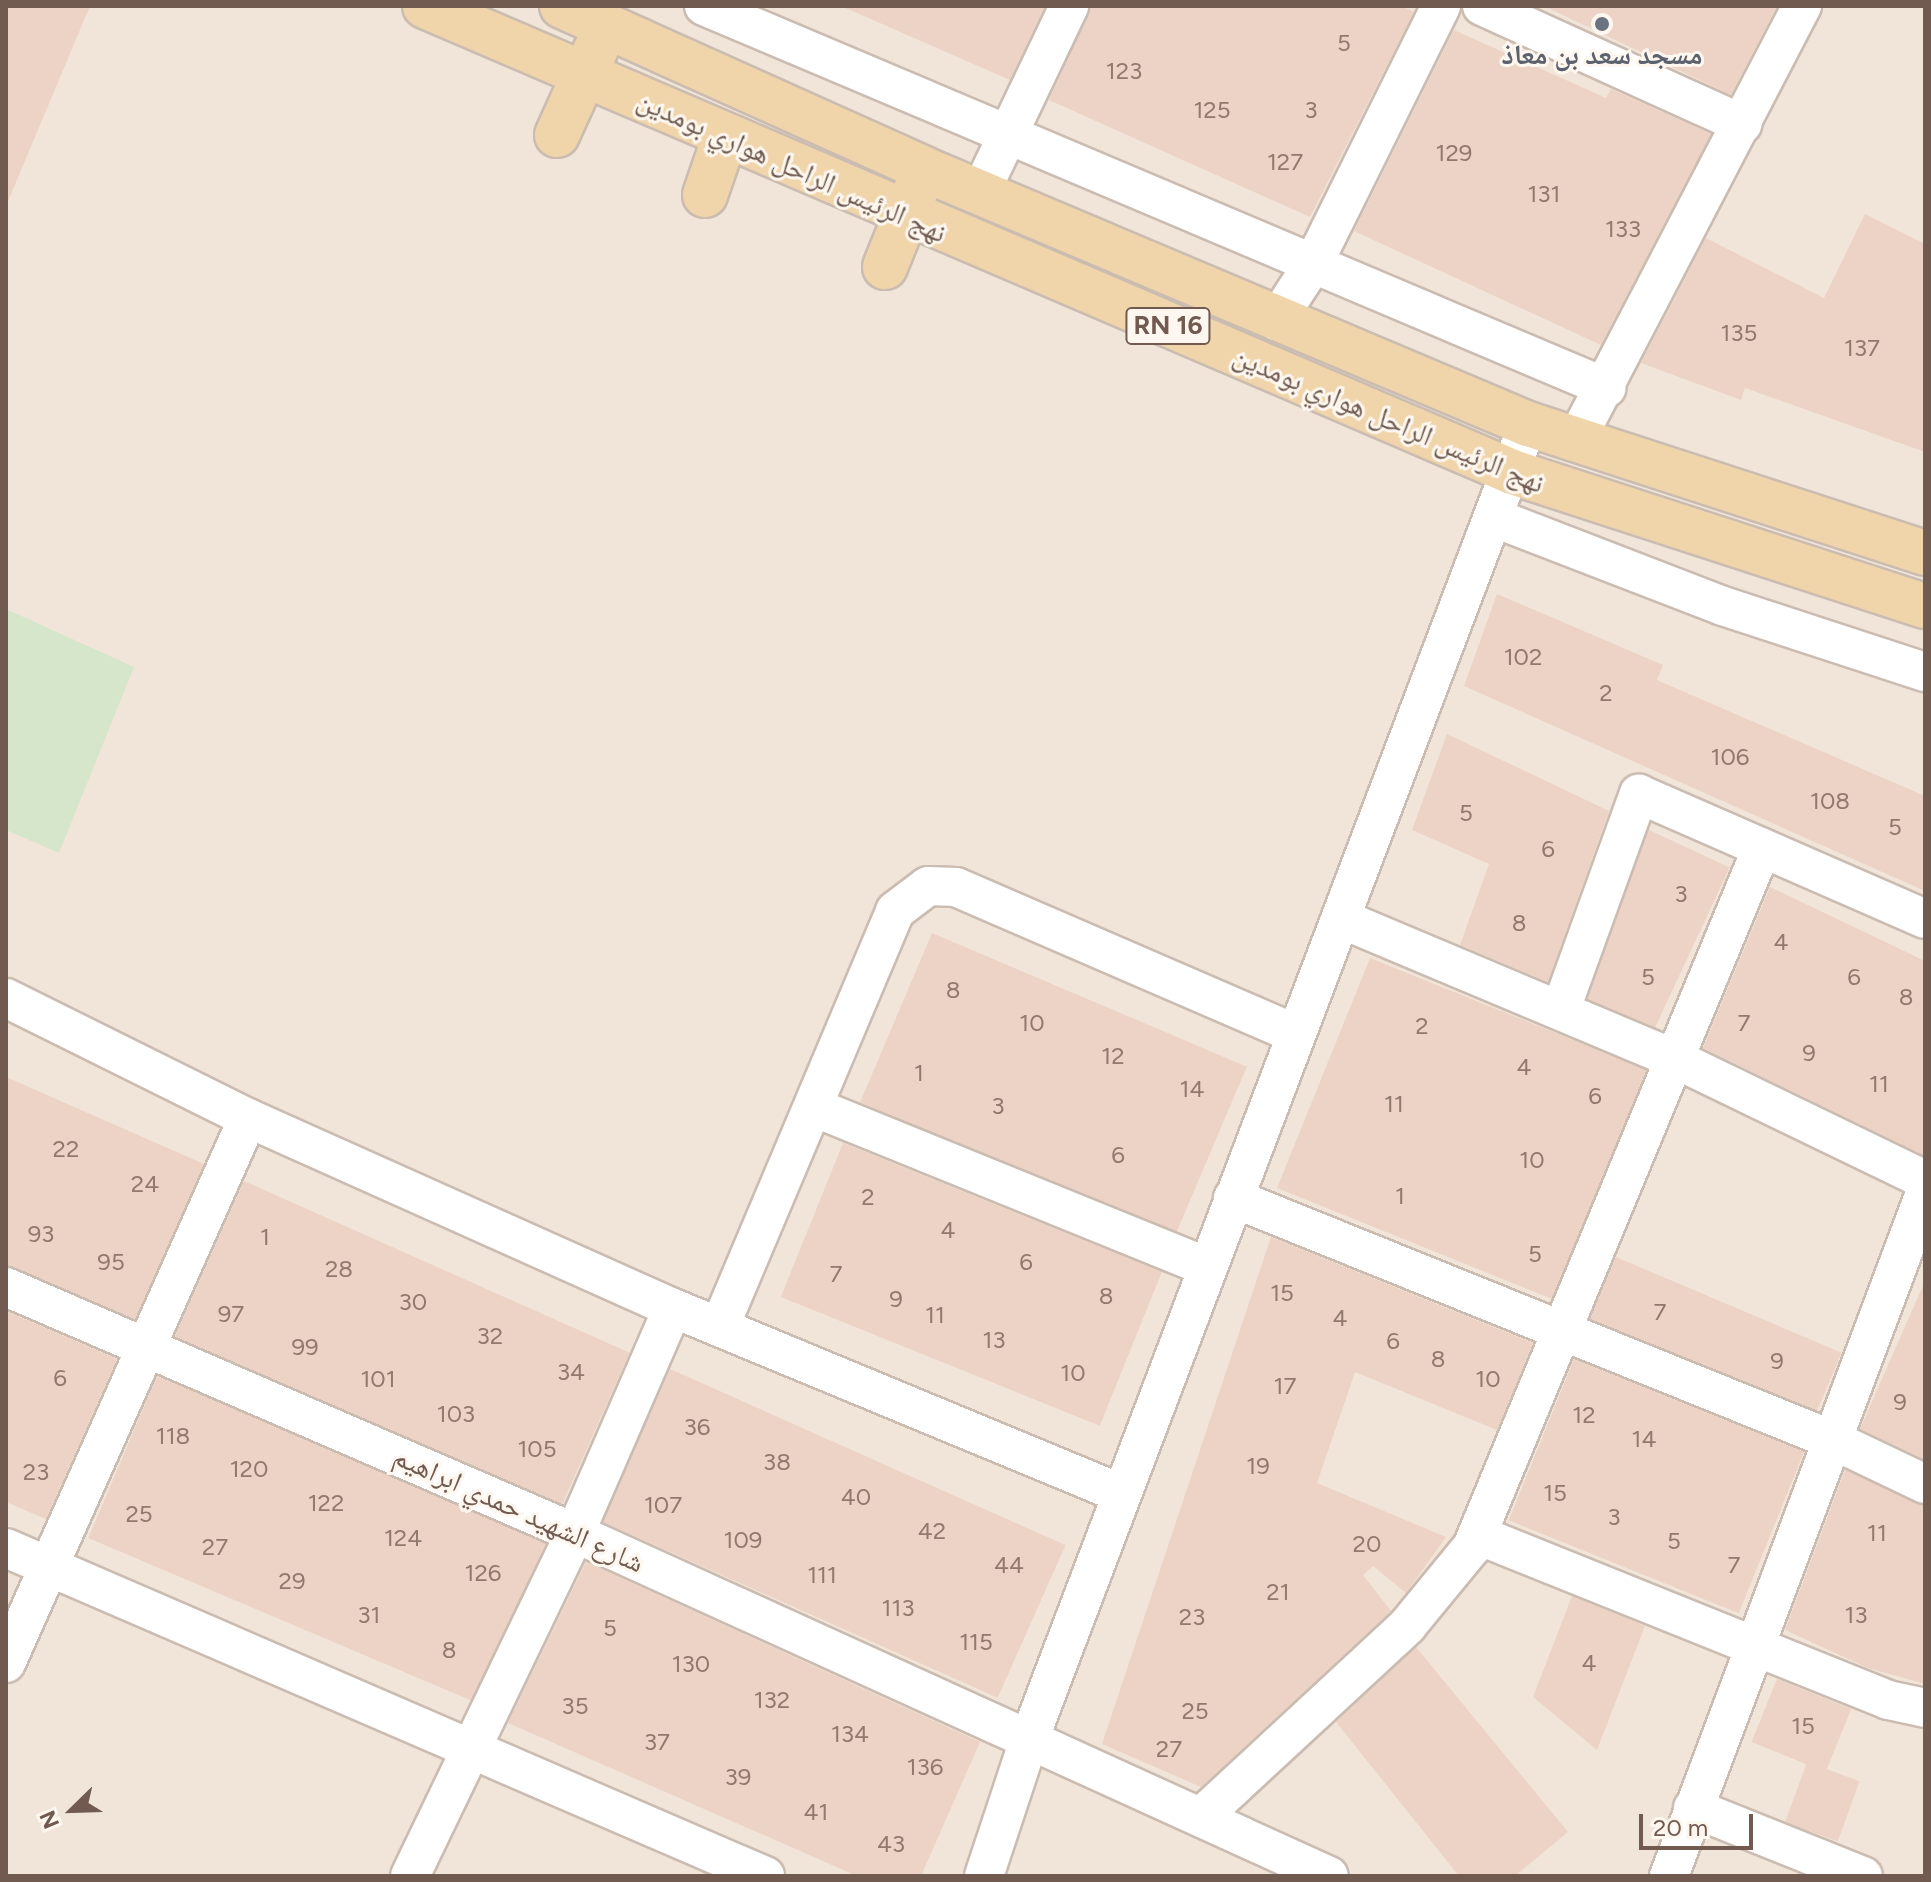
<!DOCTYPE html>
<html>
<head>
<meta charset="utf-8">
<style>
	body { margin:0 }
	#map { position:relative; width:1931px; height:1882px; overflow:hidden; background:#faf3ea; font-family:Figtree,"Noto Naskh Arabic",sans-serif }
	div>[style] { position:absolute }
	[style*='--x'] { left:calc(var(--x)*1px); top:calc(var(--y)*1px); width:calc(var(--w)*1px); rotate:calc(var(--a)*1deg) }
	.residential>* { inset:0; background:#f1e5d9; transform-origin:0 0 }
	.green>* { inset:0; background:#d6e6ca }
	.building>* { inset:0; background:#ecd3c5; transform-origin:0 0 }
	.roads { filter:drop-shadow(2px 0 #cbbcb1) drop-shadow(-2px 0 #cbbcb1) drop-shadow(0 2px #cbbcb1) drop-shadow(0 -2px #cbbcb1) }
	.minor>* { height:38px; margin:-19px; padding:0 19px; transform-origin:19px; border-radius:19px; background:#fff }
	.major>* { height:44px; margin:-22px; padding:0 22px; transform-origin:22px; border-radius:22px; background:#f0d5ab }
	.dots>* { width:22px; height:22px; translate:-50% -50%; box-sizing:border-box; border:4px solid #fdf7f0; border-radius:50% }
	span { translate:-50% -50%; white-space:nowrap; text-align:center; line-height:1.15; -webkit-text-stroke:6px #fdf7f0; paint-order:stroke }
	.number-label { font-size:24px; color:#90796d }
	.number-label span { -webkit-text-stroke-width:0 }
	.shield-label span { padding:2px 6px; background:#fdf7f0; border:2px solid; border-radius:6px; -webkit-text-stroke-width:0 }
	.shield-label { font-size:26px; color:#715b50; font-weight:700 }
	.worship-label { font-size:28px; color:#5b616d; font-weight:700 }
	.street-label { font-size:28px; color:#715b50 }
	.frame { position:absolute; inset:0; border:8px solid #715b50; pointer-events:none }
	.north { position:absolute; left:32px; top:1770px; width:80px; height:80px; -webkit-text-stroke:6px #fdf7f0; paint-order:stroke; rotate:247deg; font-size:22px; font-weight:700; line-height:32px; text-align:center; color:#715b50 }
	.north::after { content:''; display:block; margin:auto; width:28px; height:36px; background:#715b50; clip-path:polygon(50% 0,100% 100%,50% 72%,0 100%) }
	.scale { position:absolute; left:1639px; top:1814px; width:114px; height:36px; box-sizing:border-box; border:4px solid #715b50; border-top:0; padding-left:10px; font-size:24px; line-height:28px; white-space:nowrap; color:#715b50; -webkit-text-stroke:6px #fdf7f0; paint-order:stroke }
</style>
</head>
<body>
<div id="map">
	<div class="residential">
		<div style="left:6px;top:6px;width:1919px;height:1870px"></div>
	</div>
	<div class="green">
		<div style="clip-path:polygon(6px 609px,134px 667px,59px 853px,6px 830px)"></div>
	</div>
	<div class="building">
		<div style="clip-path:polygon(6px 6px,90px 6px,6px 206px)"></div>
		<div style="clip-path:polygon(841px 6px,1045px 6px,1010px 80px)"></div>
		<div style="clip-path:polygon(1091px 6px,1401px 6px,1414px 12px,1310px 217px,1049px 100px)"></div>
		<div style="clip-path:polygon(1544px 6px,1777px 6px,1731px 95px)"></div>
		<div style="clip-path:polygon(1454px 30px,1606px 98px,1611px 89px,1711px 134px,1601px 345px,1354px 231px)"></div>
		<div style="clip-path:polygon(1865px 214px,1925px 244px,1925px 452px,1745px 388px,1741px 400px,1641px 363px,1706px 238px,1824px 298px)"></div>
		<div style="clip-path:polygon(1497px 594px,1663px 665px,1657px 680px,1925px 796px,1925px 891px,1464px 686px)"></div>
		<div style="clip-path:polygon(1447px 734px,1609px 811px,1548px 982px,1460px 945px,1489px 864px,1412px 830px)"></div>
		<div style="left:1649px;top:830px;width:89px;height:180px;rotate:25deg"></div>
		<div style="clip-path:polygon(1770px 887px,1925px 961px,1925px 1156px,1703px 1048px)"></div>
		<div style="left:932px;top:933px;width:342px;height:184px;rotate:23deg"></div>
		<div style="left:1370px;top:958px;width:298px;height:248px;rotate:22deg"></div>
		<div style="clip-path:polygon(6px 1077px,204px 1164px,135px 1319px,6px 1265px)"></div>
		<div style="left:843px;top:1143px;width:344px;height:166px;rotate:22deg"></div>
		<div style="left:244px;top:1181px;width:422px;height:170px;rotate:24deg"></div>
		<div style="clip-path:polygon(1271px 1237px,1533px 1343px,1497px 1430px,1355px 1372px,1317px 1483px,1446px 1537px,1406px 1593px,1373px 1566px,1363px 1575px,1391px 1611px,1201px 1787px,1102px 1744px)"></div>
		<div style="left:1616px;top:1257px;width:245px;height:67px;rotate:23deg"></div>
		<div style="clip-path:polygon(1925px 1281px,1925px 1460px,1860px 1429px)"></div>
		<div style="clip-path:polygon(6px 1311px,117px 1359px,46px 1519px,6px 1502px)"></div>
		<div style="left:1574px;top:1359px;width:248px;height:174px;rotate:22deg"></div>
		<div style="left:670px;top:1369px;width:433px;height:167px;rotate:24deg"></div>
		<div style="left:157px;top:1376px;width:423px;height:176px;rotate:23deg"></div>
		<div style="clip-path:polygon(1845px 1470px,1925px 1506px,1925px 1684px,1868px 1668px,1785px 1630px)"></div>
		<div style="clip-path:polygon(586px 1562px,980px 1742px,921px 1876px,857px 1876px,508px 1723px)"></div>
		<div style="clip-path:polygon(1572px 1596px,1645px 1626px,1597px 1750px,1533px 1697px)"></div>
		<div style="clip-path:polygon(1416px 1647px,1568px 1832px,1515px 1876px,1459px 1876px,1336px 1722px)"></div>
		<div style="left:1777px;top:1679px;width:80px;height:68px;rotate:22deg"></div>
		<div style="left:1807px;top:1762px;width:56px;height:64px;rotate:20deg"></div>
	</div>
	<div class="roads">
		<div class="minor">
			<div style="--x:704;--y:6;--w:980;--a:22.93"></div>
			<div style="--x:1482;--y:6;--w:286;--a:24.4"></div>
			<div style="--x:980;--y:193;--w:207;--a:-64.5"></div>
			<div style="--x:1276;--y:321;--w:68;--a:-57"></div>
			<div style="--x:1313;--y:264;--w:288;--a:-63.6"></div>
			<div style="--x:1575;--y:442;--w:492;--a:-62.5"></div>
			<div style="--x:1495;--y:518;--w:244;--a:21.1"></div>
			<div style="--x:1723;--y:606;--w:213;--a:18.1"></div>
			<div style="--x:1344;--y:920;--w:359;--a:22.8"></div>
			<div style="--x:1675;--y:1059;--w:278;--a:25.8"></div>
			<div style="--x:6;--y:998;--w:270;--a:26.4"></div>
			<div style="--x:248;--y:1118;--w:466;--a:24.1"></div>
			<div style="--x:673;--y:1308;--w:486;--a:22.5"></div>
			<div style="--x:1561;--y:1009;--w:229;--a:-70.1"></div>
			<div style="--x:1639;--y:794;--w:312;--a:23.6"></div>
			<div style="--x:816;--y:1108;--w:423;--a:22.1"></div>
			<div style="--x:1233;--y:1198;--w:649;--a:21.98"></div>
			<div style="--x:1835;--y:1441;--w:100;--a:25.5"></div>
			<div style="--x:6;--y:1287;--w:620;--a:23.38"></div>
			<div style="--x:575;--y:1533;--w:828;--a:24.46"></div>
			<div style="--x:720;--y:1326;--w:450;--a:-67.1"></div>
			<div style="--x:895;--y:911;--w:41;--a:-37.1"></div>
			<div style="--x:928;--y:886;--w:28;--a:2"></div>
			<div style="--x:956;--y:887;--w:369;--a:23.4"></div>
			<div style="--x:1478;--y:1535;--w:442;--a:21.9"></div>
			<div style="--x:1888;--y:1700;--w:38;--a:12"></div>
			<div style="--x:6;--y:1548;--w:827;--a:23.37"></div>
			<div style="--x:6;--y:1663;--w:596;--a:-66.06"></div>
			<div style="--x:1693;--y:1808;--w:183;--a:21.8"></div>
			<div style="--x:1202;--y:1816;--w:280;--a:-42.8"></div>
			<div style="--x:1407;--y:1626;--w:102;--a:-50.6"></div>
			<div style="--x:1472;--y:1547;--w:757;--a:-67.47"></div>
			<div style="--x:410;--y:1876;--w:381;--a:-64.3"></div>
			<div style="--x:575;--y:1533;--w:245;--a:-66.5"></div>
			<div style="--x:984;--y:1876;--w:146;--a:-71.7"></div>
			<div style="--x:1030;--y:1737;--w:1404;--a:-69.23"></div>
			<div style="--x:1669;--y:1876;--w:729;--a:-69.45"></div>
		</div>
		<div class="major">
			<div style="--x:425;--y:6;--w:1183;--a:23.2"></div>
			<div style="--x:1512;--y:472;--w:434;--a:18"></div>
			<div style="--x:562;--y:6;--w:397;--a:24.2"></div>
			<div style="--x:924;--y:169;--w:656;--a:22.89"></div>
			<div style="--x:1528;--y:424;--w:417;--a:18"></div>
			<div style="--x:557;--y:135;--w:94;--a:-65.6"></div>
			<div style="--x:705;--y:195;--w:61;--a:-71"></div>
			<div style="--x:885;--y:267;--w:83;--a:-68.1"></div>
		</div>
	</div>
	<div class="dots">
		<div style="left:1602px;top:24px;background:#6b7280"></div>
	</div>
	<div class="number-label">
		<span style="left:1344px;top:43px">5</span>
		<span style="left:1124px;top:71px">123</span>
		<span style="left:1212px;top:110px">125</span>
		<span style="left:1311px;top:110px">3</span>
		<span style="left:1454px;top:153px">129</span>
		<span style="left:1285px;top:162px">127</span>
		<span style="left:1544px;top:194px">131</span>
		<span style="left:1623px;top:229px">133</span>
		<span style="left:1739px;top:333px">135</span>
		<span style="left:1862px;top:348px">137</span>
		<span style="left:1523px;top:657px">102</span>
		<span style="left:1606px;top:693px">2</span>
		<span style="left:1730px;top:757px">106</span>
		<span style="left:1830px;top:801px">108</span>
		<span style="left:1466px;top:813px">5</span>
		<span style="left:1895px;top:827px">5</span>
		<span style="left:1548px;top:849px">6</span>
		<span style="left:1681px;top:894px">3</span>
		<span style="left:1519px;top:923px">8</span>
		<span style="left:1781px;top:942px">4</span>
		<span style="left:1648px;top:977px">5</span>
		<span style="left:1854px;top:977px">6</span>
		<span style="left:953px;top:990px">8</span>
		<span style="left:1906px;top:997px">8</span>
		<span style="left:1032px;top:1023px">10</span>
		<span style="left:1744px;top:1023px">7</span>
		<span style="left:1422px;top:1026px">2</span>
		<span style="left:1809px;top:1053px">9</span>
		<span style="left:1113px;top:1056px">12</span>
		<span style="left:1524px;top:1067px">4</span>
		<span style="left:919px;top:1073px">1</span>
		<span style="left:1879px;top:1084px">11</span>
		<span style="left:1192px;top:1089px">14</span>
		<span style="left:1595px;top:1096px">6</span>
		<span style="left:1394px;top:1104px">11</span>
		<span style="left:998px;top:1106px">3</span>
		<span style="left:66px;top:1149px">22</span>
		<span style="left:1118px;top:1155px">6</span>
		<span style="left:1532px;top:1160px">10</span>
		<span style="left:145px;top:1184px">24</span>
		<span style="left:1400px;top:1196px">1</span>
		<span style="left:868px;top:1197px">2</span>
		<span style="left:948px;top:1230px">4</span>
		<span style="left:41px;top:1234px">93</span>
		<span style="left:265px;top:1237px">1</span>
		<span style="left:1535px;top:1254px">5</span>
		<span style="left:111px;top:1262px">95</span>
		<span style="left:1026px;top:1262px">6</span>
		<span style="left:339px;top:1269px">28</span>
		<span style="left:836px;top:1274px">7</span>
		<span style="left:1282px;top:1293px">15</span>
		<span style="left:1106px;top:1296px">8</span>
		<span style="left:896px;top:1299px">9</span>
		<span style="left:413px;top:1302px">30</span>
		<span style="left:1660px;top:1312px">7</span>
		<span style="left:231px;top:1314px">97</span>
		<span style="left:935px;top:1315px">11</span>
		<span style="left:1340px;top:1318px">4</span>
		<span style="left:490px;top:1336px">32</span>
		<span style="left:994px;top:1340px">13</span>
		<span style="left:1393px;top:1341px">6</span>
		<span style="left:305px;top:1347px">99</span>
		<span style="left:1438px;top:1359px">8</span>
		<span style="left:1777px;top:1361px">9</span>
		<span style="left:571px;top:1372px">34</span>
		<span style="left:1073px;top:1373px">10</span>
		<span style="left:60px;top:1378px">6</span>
		<span style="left:378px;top:1379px">101</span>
		<span style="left:1488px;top:1379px">10</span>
		<span style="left:1285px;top:1386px">17</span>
		<span style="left:1900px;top:1402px">9</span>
		<span style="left:456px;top:1414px">103</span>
		<span style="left:1584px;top:1415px">12</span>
		<span style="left:697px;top:1427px">36</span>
		<span style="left:173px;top:1436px">118</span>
		<span style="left:1644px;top:1439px">14</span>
		<span style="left:537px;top:1449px">105</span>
		<span style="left:777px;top:1462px">38</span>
		<span style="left:1258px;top:1466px">19</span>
		<span style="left:249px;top:1469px">120</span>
		<span style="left:36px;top:1472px">23</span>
		<span style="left:1555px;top:1493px">15</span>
		<span style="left:856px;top:1497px">40</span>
		<span style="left:326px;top:1503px">122</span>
		<span style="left:663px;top:1505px">107</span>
		<span style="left:139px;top:1514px">25</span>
		<span style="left:1614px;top:1517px">3</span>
		<span style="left:932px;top:1531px">42</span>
		<span style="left:1877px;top:1533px">11</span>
		<span style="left:403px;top:1538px">124</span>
		<span style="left:743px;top:1540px">109</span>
		<span style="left:1674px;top:1541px">5</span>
		<span style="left:1367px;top:1544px">20</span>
		<span style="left:215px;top:1547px">27</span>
		<span style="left:1009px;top:1565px">44</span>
		<span style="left:1734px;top:1565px">7</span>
		<span style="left:483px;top:1573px">126</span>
		<span style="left:822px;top:1575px">111</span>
		<span style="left:292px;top:1581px">29</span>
		<span style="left:1278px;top:1592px">21</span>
		<span style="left:898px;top:1608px">113</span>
		<span style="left:369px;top:1615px">31</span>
		<span style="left:1856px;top:1615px">13</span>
		<span style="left:1192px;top:1617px">23</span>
		<span style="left:610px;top:1628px">5</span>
		<span style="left:976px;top:1642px">115</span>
		<span style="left:449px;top:1650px">8</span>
		<span style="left:1589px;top:1663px">4</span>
		<span style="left:691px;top:1664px">130</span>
		<span style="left:772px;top:1700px">132</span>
		<span style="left:575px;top:1706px">35</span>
		<span style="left:1195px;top:1711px">25</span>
		<span style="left:1803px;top:1726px">15</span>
		<span style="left:850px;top:1734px">134</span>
		<span style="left:657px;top:1742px">37</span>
		<span style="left:1169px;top:1749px">27</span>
		<span style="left:925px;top:1767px">136</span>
		<span style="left:738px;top:1777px">39</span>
		<span style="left:816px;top:1812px">41</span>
		<span style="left:891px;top:1844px">43</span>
	</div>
	<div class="shield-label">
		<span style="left:1168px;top:326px">RN 16</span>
	</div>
	<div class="worship-label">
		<span style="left:1602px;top:54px">مسجد سعد بن معاذ</span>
	</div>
	<div class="street-label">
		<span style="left:792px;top:166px;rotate:24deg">نهج الرئيس الراحل هواري بومدين</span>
		<span style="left:1389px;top:419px;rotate:23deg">نهج الرئيس الراحل هواري بومدين</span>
		<span style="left:519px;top:1509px;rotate:24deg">شارع الشهيد حمدي ابراهيم</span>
	</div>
	<div class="frame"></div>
	<div class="north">N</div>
	<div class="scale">20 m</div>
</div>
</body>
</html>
